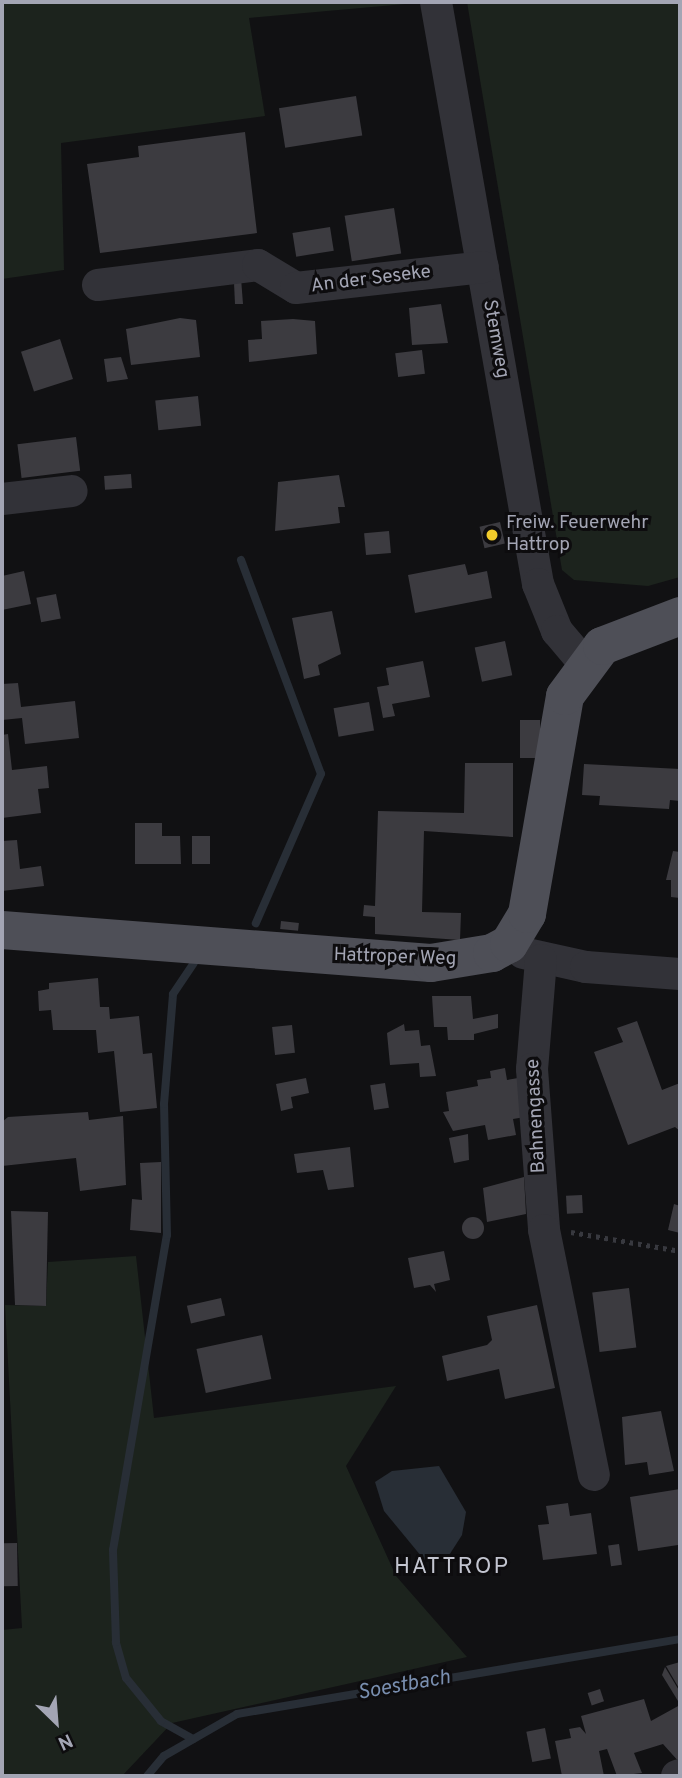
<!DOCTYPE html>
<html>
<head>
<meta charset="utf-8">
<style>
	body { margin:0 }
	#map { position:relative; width:682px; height:1778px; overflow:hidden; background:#111113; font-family:Overpass,sans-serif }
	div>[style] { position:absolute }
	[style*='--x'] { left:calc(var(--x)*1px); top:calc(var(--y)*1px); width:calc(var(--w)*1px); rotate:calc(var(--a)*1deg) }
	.green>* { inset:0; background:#1c231d }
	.water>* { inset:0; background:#282e36 }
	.stream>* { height:8px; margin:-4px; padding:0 4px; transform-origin:4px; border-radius:4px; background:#282e36 }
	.building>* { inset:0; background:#3c3b40; transform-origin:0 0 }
	.round { border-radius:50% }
	.path>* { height:4.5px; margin-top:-2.25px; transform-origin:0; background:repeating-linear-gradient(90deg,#38393f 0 3.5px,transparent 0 8.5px) }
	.minor>* { height:32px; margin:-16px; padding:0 16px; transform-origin:16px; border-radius:16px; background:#323238 }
	.major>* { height:38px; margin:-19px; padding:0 19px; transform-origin:19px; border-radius:19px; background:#4e4f57 }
	.dots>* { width:19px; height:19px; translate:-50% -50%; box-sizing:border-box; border:4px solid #0d0c0e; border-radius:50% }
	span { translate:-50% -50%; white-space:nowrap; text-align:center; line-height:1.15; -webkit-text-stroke:6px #0d0c0e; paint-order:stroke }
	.street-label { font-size:19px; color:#a3a5b4 }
	.poi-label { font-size:19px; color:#a3a5b4 }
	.left { translate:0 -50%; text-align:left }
	.water-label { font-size:21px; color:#798eaf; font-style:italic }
	.quarter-label { font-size:23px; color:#c3c5d0; letter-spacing:2px }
	.frame { position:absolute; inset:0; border:4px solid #a3a5b4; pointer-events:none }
	.north { position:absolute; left:21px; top:1687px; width:70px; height:70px; -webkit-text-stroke:5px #0d0c0e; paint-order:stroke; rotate:155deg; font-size:19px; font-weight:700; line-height:28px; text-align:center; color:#a3a5b4 }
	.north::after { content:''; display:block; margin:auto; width:24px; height:32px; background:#a3a5b4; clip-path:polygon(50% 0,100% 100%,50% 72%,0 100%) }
</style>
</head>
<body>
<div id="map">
	<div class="green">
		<div style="clip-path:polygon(2px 2px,428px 2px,249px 18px,265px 116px,61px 143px,64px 270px,2px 279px)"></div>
		<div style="clip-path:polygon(467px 2px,680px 2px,680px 577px,648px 586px,574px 580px,562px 570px)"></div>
		<div style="clip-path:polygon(136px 1256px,154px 1418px,396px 1386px,346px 1466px,396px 1576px,467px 1657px,172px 1723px,122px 1776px,2px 1776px,2px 1630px,22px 1628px,5px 1305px,46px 1306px,48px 1262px)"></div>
	</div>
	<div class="water">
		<div style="clip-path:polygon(439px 1466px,466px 1512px,462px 1535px,446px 1560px,426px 1562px,384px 1511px,375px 1482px,392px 1471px)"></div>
	</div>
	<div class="stream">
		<div style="--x:241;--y:560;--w:228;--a:69.5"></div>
		<div style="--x:321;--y:774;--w:163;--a:113.6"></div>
		<div style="--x:193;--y:1739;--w:37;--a:-151"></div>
		<div style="--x:161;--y:1721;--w:55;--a:-129.1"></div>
		<div style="--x:126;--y:1678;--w:37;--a:-106"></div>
		<div style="--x:116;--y:1642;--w:92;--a:-91.9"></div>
		<div style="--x:113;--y:1550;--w:320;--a:-80.3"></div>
		<div style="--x:167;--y:1235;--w:131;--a:-91.3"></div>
		<div style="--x:164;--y:1104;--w:110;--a:-85.3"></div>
		<div style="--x:173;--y:994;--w:37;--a:-56"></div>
		<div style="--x:147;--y:1776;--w:26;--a:-50"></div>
		<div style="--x:164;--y:1756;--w:84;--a:-29.9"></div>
		<div style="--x:237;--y:1714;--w:449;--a:-9.6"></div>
	</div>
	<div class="building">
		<div style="left:356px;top:96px;width:40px;height:78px;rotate:81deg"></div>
		<div style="clip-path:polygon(245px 132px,257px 233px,100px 253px,87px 164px,139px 157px,138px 146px)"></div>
		<div style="left:394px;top:208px;width:46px;height:50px;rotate:81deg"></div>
		<div style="left:330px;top:227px;width:24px;height:38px;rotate:81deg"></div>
		<div style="clip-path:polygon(241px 278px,243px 304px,235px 304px,234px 283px)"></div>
		<div style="clip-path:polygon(441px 304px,448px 343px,412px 345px,409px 308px)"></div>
		<div style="clip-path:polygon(180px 318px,196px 320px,200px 357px,131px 365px,126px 329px)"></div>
		<div style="clip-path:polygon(293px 319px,315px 321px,317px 354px,249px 362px,248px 340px,262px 339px,261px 321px)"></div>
		<div style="left:60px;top:339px;width:42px;height:41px;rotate:72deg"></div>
		<div style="left:422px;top:350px;width:24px;height:27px;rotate:83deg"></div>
		<div style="clip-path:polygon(121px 357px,128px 379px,107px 382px,104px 359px)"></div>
		<div style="left:198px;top:396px;width:30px;height:43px;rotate:84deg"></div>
		<div style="left:76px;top:437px;width:34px;height:59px;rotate:83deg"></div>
		<div style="left:131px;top:474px;width:14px;height:27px;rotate:86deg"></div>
		<div style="clip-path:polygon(339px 475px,345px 507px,338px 507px,340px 523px,275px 531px,278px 482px)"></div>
		<div style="left:500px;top:522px;width:22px;height:21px;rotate:77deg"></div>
		<div style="left:389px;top:531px;width:22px;height:25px;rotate:85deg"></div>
		<div style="clip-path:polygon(465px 564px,468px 575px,487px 571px,492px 598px,415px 613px,408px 575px)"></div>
		<div style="clip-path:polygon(24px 571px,31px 604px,2px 610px,2px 576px)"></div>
		<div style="left:56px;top:594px;width:25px;height:20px;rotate:79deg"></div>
		<div style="clip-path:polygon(332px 611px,341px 654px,318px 665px,320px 675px,304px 679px,292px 618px)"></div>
		<div style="left:505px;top:641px;width:35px;height:31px;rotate:78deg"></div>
		<div style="clip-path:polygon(423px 661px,430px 697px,392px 704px,395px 716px,383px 718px,377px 687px,389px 685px,386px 668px)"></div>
		<div style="clip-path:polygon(18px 683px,21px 707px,75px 701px,79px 738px,25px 744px,22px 718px,2px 720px,2px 684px)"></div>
		<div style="left:369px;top:702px;width:29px;height:36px;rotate:80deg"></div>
		<div style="left:520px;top:720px;width:20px;height:38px"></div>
		<div style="clip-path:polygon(8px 734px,12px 770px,47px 766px,49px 788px,38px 789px,41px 813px,2px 818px,2px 735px)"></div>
		<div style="clip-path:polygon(465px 763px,513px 763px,513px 837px,424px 831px,422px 912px,461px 913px,460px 940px,375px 934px,375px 917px,363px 916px,364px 905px,375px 906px,378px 811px,464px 813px)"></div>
		<div style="clip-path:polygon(584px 764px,680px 769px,680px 801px,670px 800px,669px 809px,599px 805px,600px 796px,582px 795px)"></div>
		<div style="clip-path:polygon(135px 823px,162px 823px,162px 836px,180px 836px,181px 864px,135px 864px)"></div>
		<div style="left:210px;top:836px;width:28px;height:18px;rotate:90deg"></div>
		<div style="clip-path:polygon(17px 840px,20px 869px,41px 866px,44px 886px,2px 891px,2px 841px)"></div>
		<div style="clip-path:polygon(673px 851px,680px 852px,680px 898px,671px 897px,671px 880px,666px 880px)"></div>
		<div style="left:281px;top:921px;width:18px;height:8px;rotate:6deg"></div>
		<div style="clip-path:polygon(98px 978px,100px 1007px,109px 1007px,110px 1019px,139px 1016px,143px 1054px,152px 1053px,157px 1108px,120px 1112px,114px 1051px,98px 1053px,96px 1030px,53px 1030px,51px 1010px,39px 1011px,38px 991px,49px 989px,49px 983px)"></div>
		<div style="clip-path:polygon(432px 996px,471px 996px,473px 1019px,498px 1014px,498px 1028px,474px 1034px,474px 1040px,448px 1040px,447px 1027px,434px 1027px)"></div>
		<div style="clip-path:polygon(637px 1021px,662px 1090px,680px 1083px,680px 1131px,675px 1127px,628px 1145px,594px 1052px,623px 1042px,617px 1028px)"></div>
		<div style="clip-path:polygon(404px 1024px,405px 1031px,419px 1030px,421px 1046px,430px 1045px,436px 1076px,420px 1077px,419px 1063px,390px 1065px,387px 1033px)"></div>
		<div style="left:292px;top:1025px;width:28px;height:20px;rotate:84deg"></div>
		<div style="clip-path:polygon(505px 1068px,507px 1080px,518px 1078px,525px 1117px,513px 1119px,516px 1135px,488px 1140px,485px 1125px,453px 1131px,443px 1112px,449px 1111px,446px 1092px,478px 1086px,477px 1080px,491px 1078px,490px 1071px)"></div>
		<div style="clip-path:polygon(306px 1078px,309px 1093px,291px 1097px,293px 1108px,281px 1111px,276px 1084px)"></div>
		<div style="left:385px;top:1083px;width:25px;height:15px;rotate:81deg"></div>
		<div style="clip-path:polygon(88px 1112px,89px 1120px,123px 1116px,126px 1185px,80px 1191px,76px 1158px,2px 1166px,2px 1122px,8px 1117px)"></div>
		<div style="clip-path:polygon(468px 1134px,469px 1160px,454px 1163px,449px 1138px)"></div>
		<div style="clip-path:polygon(350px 1147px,354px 1187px,328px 1190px,323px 1170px,297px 1173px,294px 1154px)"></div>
		<div style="clip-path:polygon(161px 1162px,161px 1233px,130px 1230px,132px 1199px,142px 1200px,140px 1163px)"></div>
		<div style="clip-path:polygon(524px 1177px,526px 1214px,487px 1222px,483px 1188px)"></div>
		<div style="left:582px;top:1195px;width:18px;height:16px;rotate:87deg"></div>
		<div style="clip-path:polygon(674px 1204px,680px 1206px,680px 1233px,668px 1230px)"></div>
		<div style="clip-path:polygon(11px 1211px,48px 1212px,46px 1306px,15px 1305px)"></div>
		<div class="round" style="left:462px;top:1217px;width:22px;height:22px"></div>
		<div style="clip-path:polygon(444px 1251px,450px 1280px,434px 1284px,436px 1292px,430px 1285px,414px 1288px,408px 1258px)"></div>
		<div style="left:629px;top:1288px;width:60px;height:37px;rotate:83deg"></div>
		<div style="left:221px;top:1298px;width:18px;height:35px;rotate:77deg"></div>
		<div style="clip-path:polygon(537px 1305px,555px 1388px,505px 1399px,499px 1369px,447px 1381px,442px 1356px,487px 1345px,492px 1340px,487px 1316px)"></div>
		<div style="left:262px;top:1335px;width:45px;height:67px;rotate:78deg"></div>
		<div style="clip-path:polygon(661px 1411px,674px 1471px,649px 1475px,647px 1462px,625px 1465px,622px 1417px)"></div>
		<div style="clip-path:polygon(680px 1489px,678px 1545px,638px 1551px,630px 1497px)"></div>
		<div style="clip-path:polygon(568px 1503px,570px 1516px,591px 1513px,597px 1554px,543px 1560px,538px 1525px,549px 1524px,546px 1506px)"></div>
		<div style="left:17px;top:1543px;width:43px;height:15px;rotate:89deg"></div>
		<div style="left:619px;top:1544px;width:21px;height:11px;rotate:82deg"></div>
		<div style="clip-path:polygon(680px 1662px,680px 1690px,666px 1666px)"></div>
		<div style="clip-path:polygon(665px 1667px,680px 1692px,678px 1701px,662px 1675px)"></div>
		<div style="left:600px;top:1689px;width:13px;height:13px;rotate:72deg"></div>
		<div style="clip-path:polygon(644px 1699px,651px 1721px,680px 1705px,680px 1763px,663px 1744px,634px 1753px,642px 1773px,617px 1776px,607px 1749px,599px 1751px,604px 1776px,562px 1776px,555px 1741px,571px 1738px,569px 1729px,580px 1727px,586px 1734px,581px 1716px)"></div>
		<div style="left:545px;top:1728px;width:31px;height:19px;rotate:79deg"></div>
	</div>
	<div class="path">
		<div style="--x:571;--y:1232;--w:111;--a:9.9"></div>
	</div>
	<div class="minor">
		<div style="--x:436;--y:2;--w:591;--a:80.06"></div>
		<div style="--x:538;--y:584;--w:51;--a:68"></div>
		<div style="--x:557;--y:631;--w:42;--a:49.8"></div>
		<div style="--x:98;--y:285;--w:161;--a:-7.1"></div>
		<div style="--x:258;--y:265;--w:44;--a:31.2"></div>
		<div style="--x:296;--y:288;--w:188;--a:-6.4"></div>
		<div style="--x:2;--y:499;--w:70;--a:-6.5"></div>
		<div style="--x:523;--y:953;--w:65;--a:12.5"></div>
		<div style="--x:586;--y:967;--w:94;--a:4.3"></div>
		<div style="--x:541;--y:960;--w:109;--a:94.7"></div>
		<div style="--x:532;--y:1069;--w:161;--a:85.7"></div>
		<div style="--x:544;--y:1230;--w:250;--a:78.5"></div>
		<div style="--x:677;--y:1776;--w:3;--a:-18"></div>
	</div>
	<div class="major">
		<div style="--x:2;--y:930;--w:430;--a:4.4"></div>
		<div style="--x:431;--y:963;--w:62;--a:-9.3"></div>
		<div style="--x:492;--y:953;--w:19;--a:-28"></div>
		<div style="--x:509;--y:944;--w:35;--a:-59"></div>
		<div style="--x:527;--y:914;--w:221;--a:-80.1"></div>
		<div style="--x:565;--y:696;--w:62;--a:-53.5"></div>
		<div style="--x:602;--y:646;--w:84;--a:-21"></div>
	</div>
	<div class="dots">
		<div style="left:492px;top:535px;background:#f1cb2b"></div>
	</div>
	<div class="street-label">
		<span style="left:371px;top:280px;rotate:-7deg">An der Seseke</span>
		<span style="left:495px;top:339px;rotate:80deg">Stemweg</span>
		<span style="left:395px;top:958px;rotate:2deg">Hattroper Weg</span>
		<span style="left:537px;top:1116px;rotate:-93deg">Bahnengasse</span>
	</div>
	<div class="poi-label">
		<span class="left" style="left:506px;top:535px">Freiw. Feuerwehr<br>Hattrop</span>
	</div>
	<div class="water-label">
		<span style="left:404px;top:1686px;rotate:-10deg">Soestbach</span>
	</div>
	<div class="quarter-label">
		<span style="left:452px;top:1568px">HATTROP</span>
	</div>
	<div class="frame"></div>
	<div class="north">N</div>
</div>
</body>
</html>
